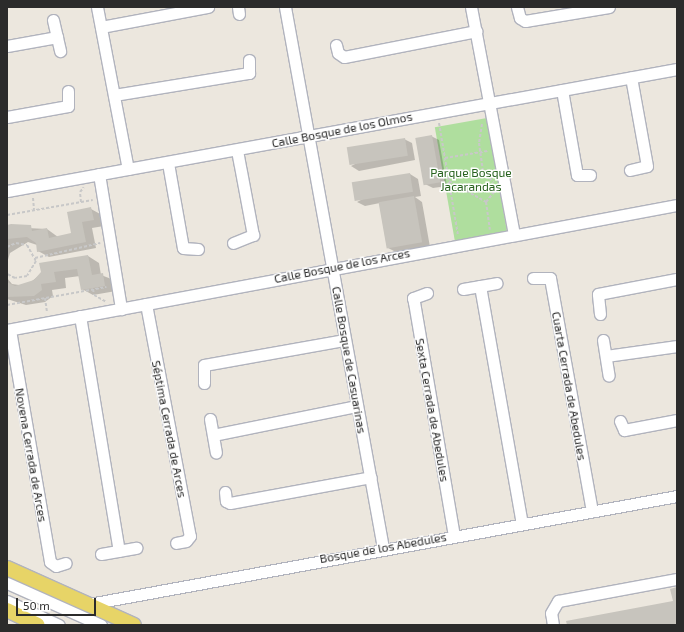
<!DOCTYPE html>
<html>
<head>
<meta charset="utf-8">
<style>
	body { margin:0 }
	#map { position:relative; width:684px; height:632px; overflow:hidden; background:#ece7de; font-family:"Exo 2",sans-serif }
	div>[style] { position:absolute }
	[style*='--x'] { left:calc(var(--x)*1px); top:calc(var(--y)*1px); width:calc(var(--w)*1px); rotate:calc(var(--a)*1deg) }
	.green>* { inset:0; background:#afde9e; transform-origin:0 0 }
	.shadow>* { inset:0; background:#0003 }
	.building>* { inset:0; background:#c7c4bd; transform-origin:0 0 }
	.path>* { height:2px; margin-top:-1px; transform-origin:0; background:repeating-linear-gradient(90deg,#c8c8c8 0 3px,transparent 0 5px) }
	.roads { filter:drop-shadow(1px 0 #b1b3bd) drop-shadow(-1px 0 #b1b3bd) drop-shadow(0 1px #b1b3bd) drop-shadow(0 -1px #b1b3bd) }
	.minor>* { height:11px; margin:-5.5px; padding:0 5.5px; transform-origin:5.5px; border-radius:5.5px; background:#fff }
	.major>* { height:14px; margin:-7px; padding:0 7px; transform-origin:7px; border-radius:7px; background:#e7d467 }
	span { translate:-50% -50%; white-space:nowrap; text-align:center; line-height:1.15; -webkit-text-stroke:3px #fff; paint-order:stroke }
	.street-label { font-size:12px; color:#2b2b2b }
	.park-label { font-size:12px; color:#28631f }
	.frame { position:absolute; inset:0; border:8px solid #2b2b2b; pointer-events:none }
	.scale { position:absolute; left:16px; top:598px; width:80px; height:18px; box-sizing:border-box; border:2px solid #2b2b2b; border-top:0; padding-left:5px; font-size:12px; line-height:14px; white-space:nowrap; color:#2b2b2b; -webkit-text-stroke:3px #fff; paint-order:stroke }
</style>
</head>
<body>
<div id="map">
	<div class="green">
		<div style="left:487px;top:118px;width:116px;height:53px;rotate:80deg"></div>
	</div>
	<div class="shadow">
		<div style="clip-path:polygon(431px 136px,439px 140px,447px 186px,433px 188px,425px 184px)"></div>
		<div style="clip-path:polygon(404px 139px,412px 143px,415px 160px,359px 171px,351px 166px)"></div>
		<div style="clip-path:polygon(410px 174px,418px 179px,421px 196px,415px 197px,422px 202px,430px 247px,396px 252px,388px 248px,380px 203px,365px 206px,357px 202px)"></div>
		<div style="clip-path:polygon(91px 209px,102px 215px,104px 226px,92px 228px,96px 248px,49px 257px,38px 251px,37px 245px,28px 242px,10px 253px,7px 263px,7px 227px,47px 229px,58px 237px,72px 234px)"></div>
		<div style="clip-path:polygon(88px 256px,99px 263px,101px 275px,114px 280px,116px 291px,93px 295px,82px 289px,80px 276px,65px 278px,66px 288px,52px 290px,53px 296px,45px 302px,26px 305px,7px 299px,7px 278px,12px 284px,26px 286px,42px 273px)"></div>
	</div>
	<div class="building">
		<div style="left:432px;top:135px;width:48px;height:17px;rotate:80deg"></div>
		<div style="left:405px;top:138px;width:18px;height:59px;rotate:81deg"></div>
		<div style="left:410px;top:173px;width:19px;height:59px;rotate:81deg"></div>
		<div style="left:414px;top:196px;width:47px;height:36px;rotate:80deg"></div>
		<div style="clip-path:polygon(91px 207px,94px 220px,82px 222px,86px 242px,37px 252px,36px 243px,27px 237px,7px 239px,7px 225px,11px 224px,31px 225px,32px 231px,47px 228px,49px 238px,71px 233px,67px 212px)"></div>
		<div style="clip-path:polygon(88px 255px,92px 275px,103px 273px,105px 286px,81px 290px,77px 269px,54px 272px,56px 282px,41px 284px,42px 290px,34px 296px,7px 297px,7px 282px,15px 286px,34px 280px,41px 272px,39px 263px)"></div>
		<div style="clip-path:polygon(677px 587px,677px 625px,567px 625px,566px 621px,673px 601px,670px 589px)"></div>
	</div>
	<div class="path">
		<div style="--x:439;--y:123;--w:114;--a:80.4"></div>
		<div style="--x:482;--y:124;--w:19;--a:99"></div>
		<div style="--x:479;--y:143;--w:27;--a:82"></div>
		<div style="--x:483;--y:170;--w:16;--a:50"></div>
		<div style="--x:445;--y:158;--w:43;--a:-9.5"></div>
		<div style="--x:449;--y:181;--w:43;--a:29.6"></div>
		<div style="--x:486;--y:202;--w:28;--a:82"></div>
		<div style="--x:33;--y:198;--w:12;--a:85"></div>
		<div style="--x:81;--y:202;--w:10;--a:-96"></div>
		<div style="--x:80;--y:192;--w:6;--a:-51"></div>
		<div style="--x:486;--y:202;--w:14;--a:-51"></div>
		<div style="--x:7;--y:215;--w:87;--a:-9.9"></div>
		<div style="--x:7;--y:247;--w:10;--a:-24"></div>
		<div style="--x:16;--y:243;--w:11;--a:10"></div>
		<div style="--x:27;--y:245;--w:18;--a:61"></div>
		<div style="--x:36;--y:261;--w:17;--a:121"></div>
		<div style="--x:27;--y:276;--w:12;--a:171"></div>
		<div style="--x:15;--y:278;--w:9;--a:-153"></div>
		<div style="--x:35;--y:258;--w:67;--a:-13"></div>
		<div style="--x:93;--y:289;--w:6;--a:81"></div>
		<div style="--x:94;--y:295;--w:13;--a:29"></div>
		<div style="--x:45;--y:298;--w:14;--a:82"></div>
		<div style="--x:7;--y:305;--w:101;--a:-10.3"></div>
	</div>
	<div class="roads">
		<div class="minor">
			<div style="--x:97;--y:7;--w:165;--a:79.2"></div>
			<div style="--x:238;--y:7;--w:7;--a:82"></div>
			<div style="--x:285;--y:7;--w:550;--a:79.73"></div>
			<div style="--x:471;--y:7;--w:231;--a:79.3"></div>
			<div style="--x:517;--y:7;--w:11;--a:75"></div>
			<div style="--x:520;--y:18;--w:6;--a:31"></div>
			<div style="--x:525;--y:21;--w:85;--a:-9.5"></div>
			<div style="--x:53;--y:20;--w:32;--a:77"></div>
			<div style="--x:101;--y:27;--w:109;--a:-10.6"></div>
			<div style="--x:336;--y:45;--w:8;--a:76"></div>
			<div style="--x:338;--y:53;--w:7;--a:34"></div>
			<div style="--x:344;--y:57;--w:135;--a:-11.1"></div>
			<div style="--x:7;--y:46;--w:51;--a:-10.2"></div>
			<div style="--x:562;--y:90;--w:86;--a:80"></div>
			<div style="--x:577;--y:175;--w:13;--a:0"></div>
			<div style="--x:114;--y:95;--w:137;--a:-9.3"></div>
			<div style="--x:249;--y:73;--w:13;--a:-90"></div>
			<div style="--x:7;--y:117;--w:62;--a:-10.2"></div>
			<div style="--x:68;--y:106;--w:15;--a:-90"></div>
			<div style="--x:168;--y:163;--w:86;--a:80"></div>
			<div style="--x:183;--y:248;--w:15;--a:4"></div>
			<div style="--x:630;--y:170;--w:17;--a:-13"></div>
			<div style="--x:647;--y:166;--w:90;--a:-100.2"></div>
			<div style="--x:99;--y:174;--w:137;--a:80.7"></div>
			<div style="--x:7;--y:191;--w:681;--a:-10.32"></div>
			<div style="--x:233;--y:243;--w:22;--a:-22"></div>
			<div style="--x:253;--y:235;--w:86;--a:-100.7"></div>
			<div style="--x:533;--y:278;--w:17;--a:0"></div>
			<div style="--x:550;--y:278;--w:237;--a:79.8"></div>
			<div style="--x:480;--y:286;--w:241;--a:80"></div>
			<div style="--x:463;--y:289;--w:34;--a:-10"></div>
			<div style="--x:427;--y:293;--w:15;--a:160"></div>
			<div style="--x:413;--y:298;--w:4;--a:76"></div>
			<div style="--x:414;--y:302;--w:237;--a:80.3"></div>
			<div style="--x:146;--y:304;--w:236;--a:79.3"></div>
			<div style="--x:190;--y:536;--w:6;--a:129"></div>
			<div style="--x:186;--y:541;--w:10;--a:169"></div>
			<div style="--x:600;--y:314;--w:20;--a:-96"></div>
			<div style="--x:598;--y:294;--w:80;--a:-10.8"></div>
			<div style="--x:80;--y:316;--w:238;--a:80.6"></div>
			<div style="--x:7;--y:330;--w:682;--a:-10.57"></div>
			<div style="--x:10;--y:330;--w:235;--a:80.2"></div>
			<div style="--x:50;--y:562;--w:7;--a:34"></div>
			<div style="--x:56;--y:566;--w:10;--a:-17"></div>
			<div style="--x:603;--y:340;--w:36;--a:81"></div>
			<div style="--x:606;--y:356;--w:72;--a:-8"></div>
			<div style="--x:204;--y:383;--w:18;--a:-90"></div>
			<div style="--x:204;--y:365;--w:143;--a:-10.1"></div>
			<div style="--x:210;--y:419;--w:34;--a:80"></div>
			<div style="--x:620;--y:421;--w:10;--a:66"></div>
			<div style="--x:624;--y:430;--w:54;--a:-10.7"></div>
			<div style="--x:213;--y:435;--w:147;--a:-11.4"></div>
			<div style="--x:225;--y:492;--w:9;--a:84"></div>
			<div style="--x:226;--y:501;--w:4;--a:27"></div>
			<div style="--x:230;--y:503;--w:143;--a:-10.4"></div>
			<div style="--x:101;--y:554;--w:36;--a:-10"></div>
			<div style="--x:7;--y:583;--w:103;--a:24.1"></div>
			<div style="--x:7;--y:601;--w:57;--a:24.8"></div>
			<div style="--x:89;--y:604;--w:598;--a:-10.41"></div>
			<div style="--x:553;--y:625;--w:12;--a:-99"></div>
			<div style="--x:551;--y:613;--w:14;--a:-60"></div>
			<div style="--x:558;--y:601;--w:121;--a:-10.5"></div>
		</div>
		<div class="major">
			<div style="--x:7;--y:568;--w:139;--a:24.2"></div>
			<div style="--x:7;--y:610;--w:34;--a:26"></div>
		</div>
	</div>
	<div class="street-label">
		<span style="left:342px;top:130px;rotate:-11deg">Calle Bosque de los Olmos</span>
		<span style="left:342px;top:266px;rotate:-11deg">Calle Bosque de los Arces</span>
		<span style="left:349px;top:360px;rotate:80deg">Calle Bosque de Casuarinas</span>
		<span style="left:569px;top:386px;rotate:80deg">Cuarta Cerrada de Abedules</span>
		<span style="left:432px;top:410px;rotate:80deg">Sexta Cerrada de Abedules</span>
		<span style="left:169px;top:429px;rotate:79deg">Séptima Cerrada de Arces</span>
		<span style="left:31px;top:455px;rotate:80deg">Novena Cerrada de Arces</span>
		<span style="left:383px;top:548px;rotate:-10deg">Bosque de los Abedules</span>
	</div>
	<div class="park-label">
		<span style="left:471px;top:180px">Parque Bosque<br>Jacarandas</span>
	</div>
	<div class="frame"></div>
	<div class="scale">50 m</div>
</div>
</body>
</html>
